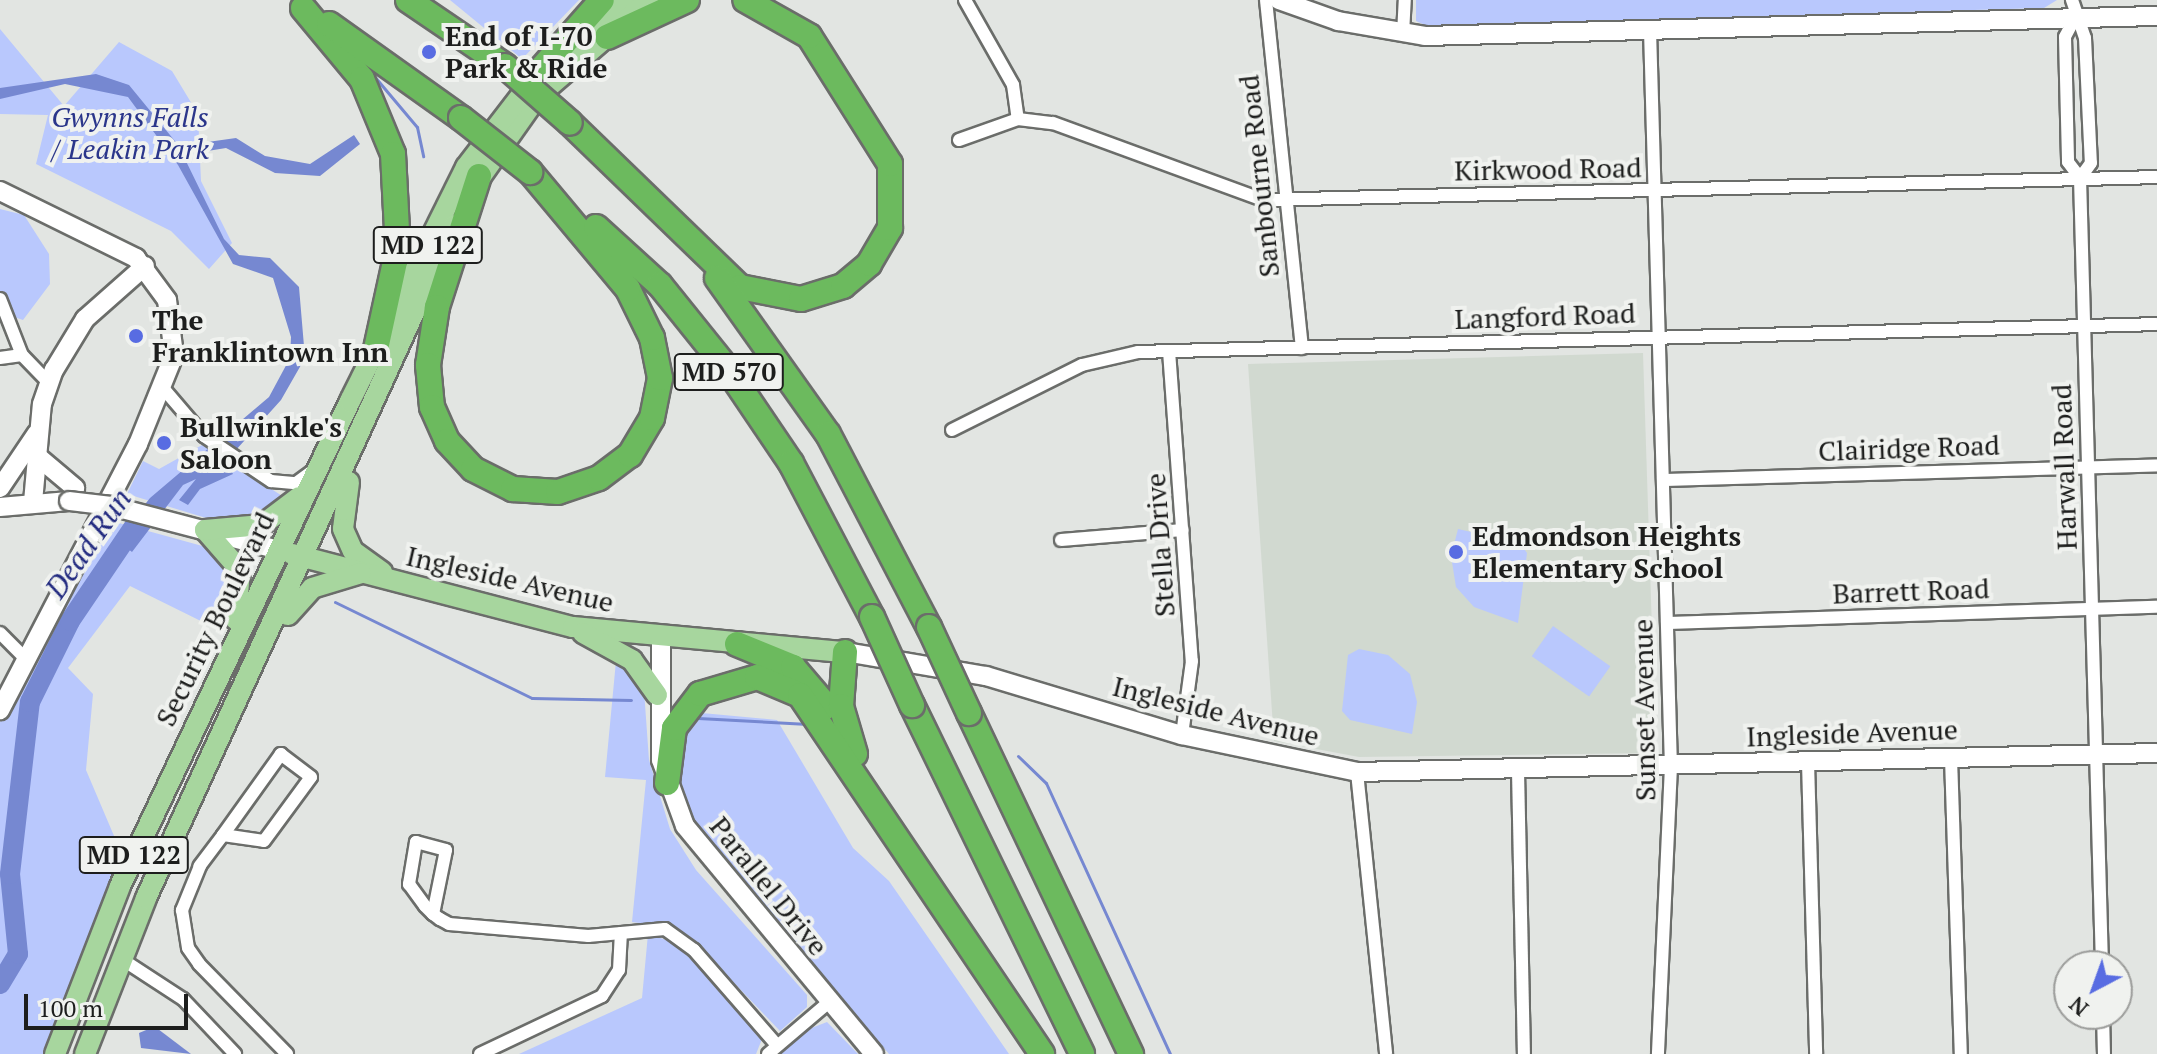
<!DOCTYPE html>
<html>
<head>
<meta charset="utf-8">
<style>
	body { margin:0 }
	#map { position:relative; width:2157px; height:1054px; overflow:hidden; background:#e2e5e2; font-family:"PT Serif",serif }
	div>[style] { position:absolute }
	[style*='--x'] { left:calc(var(--x)*1px); top:calc(var(--y)*1px); width:calc(var(--w)*1px); rotate:calc(var(--a)*1deg) }
	.built>* { inset:0; background:#d1d9d0 }
	.green>* { inset:0; background:#b9c8fd; transform-origin:0 0 }
	.water>* { inset:0; background:#7688d1 }
	.stream>* { height:3px; margin:-1.5px; padding:0 1.5px; transform-origin:1.5px; border-radius:1.5px; background:#7688d1 }
	.river>* { height:20px; margin:-10px; padding:0 10px; transform-origin:10px; border-radius:10px; background:#7688d1 }
	.roads { filter:drop-shadow(2px 0 #6b6d6a) drop-shadow(-2px 0 #6b6d6a) drop-shadow(0 2px #6b6d6a) drop-shadow(0 -2px #6b6d6a) }
	.street>* { height:12px; margin:-6px; padding:0 6px; transform-origin:6px; border-radius:6px; background:#fff }
	.secondary>* { height:18px; margin:-9px; padding:0 9px; transform-origin:9px; border-radius:9px; background:#fff }
	.primary>* { height:20px; margin:-10px; padding:0 10px; transform-origin:10px; border-radius:10px; background:#a7d69e }
	.highway>* { height:24px; margin:-12px; padding:0 12px; transform-origin:12px; border-radius:12px; background:#6cba5e }
	.bridges { filter:drop-shadow(2px 0 #6b6d6a) drop-shadow(-2px 0 #6b6d6a) drop-shadow(0 2px #6b6d6a) drop-shadow(0 -2px #6b6d6a) }
	.secondary-bridge>* { height:18px; margin:-9px; padding:0 9px; transform-origin:9px; border-radius:9px; background:#fff }
	.highway-bridge>* { height:24px; margin:-12px; padding:0 12px; transform-origin:12px; border-radius:12px; background:#6cba5e }
	.dots>* { width:22px; height:22px; translate:-50% -50%; box-sizing:border-box; border:4px solid #f0f2ef; border-radius:50% }
	span { translate:-50% -50%; white-space:nowrap; text-align:center; line-height:1.15; -webkit-text-stroke:8px #f0f2ef; paint-order:stroke }
	.shield-label span { padding:2px 6px; background:#f0f2ef; border:2px solid; border-radius:6px; -webkit-text-stroke-width:0 }
	.shield-label { font-size:26px; color:#1d1e1d; font-weight:700 }
	.poi-label { font-size:28px; color:#1d1e1d; font-weight:700 }
	.left { translate:0 -50%; text-align:left }
	.park-label { font-size:28px; color:#2b368b; font-style:italic }
	.street-label { font-size:28px; color:#1d1e1d }
	.water-label { font-size:30px; color:#232b80; font-style:italic }
	.north { position:absolute; left:2053px; top:950px; width:80px; height:80px; box-sizing:border-box; background:#f0f2ef; border:2px solid #9c9d9b; border-radius:50%; rotate:221deg; font-size:22px; font-weight:700; line-height:32px; text-align:center; color:#1d1e1d }
	.north::after { content:''; display:block; margin:auto; width:28px; height:36px; background:#586ce2; clip-path:polygon(50% 0,100% 100%,50% 72%,0 100%) }
	.scale { position:absolute; left:24px; top:994px; width:164px; height:36px; box-sizing:border-box; border:4px solid #1d1e1d; border-top:0; padding-left:10px; font-size:24px; line-height:28px; white-space:nowrap; color:#1d1e1d; -webkit-text-stroke:6px #f0f2ef; paint-order:stroke }
</style>
</head>
<body>
<div id="map">
	<div class="built">
		<div style="clip-path:polygon(1643px 353px,1656px 753px,1359px 757px,1274px 741px,1248px 364px)"></div>
	</div>
	<div class="green">
		<div style="clip-path:polygon(450px 0,579px 0,522px 59px)"></div>
		<div style="clip-path:polygon(1416px 0,2057px 0,2044px 8px,1427px 26px,1416px 21px)"></div>
		<div style="clip-path:polygon(0 29px,64px 106px,119px 42px,172px 71px,198px 114px,201px 181px,232px 243px,209px 269px,171px 231px,36px 164px,48px 115px,0 114px)"></div>
		<div style="clip-path:polygon(0 209px,24px 215px,49px 254px,50px 284px,23px 320px,14px 317px,0 291px)"></div>
		<div style="clip-path:polygon(202px 445px,287px 499px,264px 517px,216px 521px,127px 494px,143px 461px,159px 469px)"></div>
		<div style="clip-path:polygon(108px 520px,206px 547px,232px 570px,236px 596px,217px 629px,130px 586px,68px 668px,93px 694px,86px 770px,123px 857px,46px 1054px,0 1054px,0 722px)"></div>
		<div style="clip-path:polygon(1458px 529px,1520px 543px,1527px 553px,1518px 623px,1474px 607px,1456px 587px,1451px 556px)"></div>
		<div style="left:1553px;top:626px;width:70px;height:37px;rotate:35deg"></div>
		<div style="clip-path:polygon(1359px 649px,1388px 655px,1410px 674px,1417px 702px,1412px 734px,1350px 720px,1342px 711px,1348px 655px)"></div>
		<div style="clip-path:polygon(616px 661px,644px 690px,649px 760px,670px 829px,696px 870px,807px 995px,807px 1007px,780px 1031px,694px 941px,672px 927px,632px 922px,646px 780px,605px 777px)"></div>
		<div style="clip-path:polygon(691px 712px,777px 720px,853px 848px,889px 881px,1009px 1054px,889px 1054px,698px 827px,678px 783px,678px 738px)"></div>
		<div style="clip-path:polygon(648px 934px,673px 942px,698px 965px,762px 1039px,756px 1054px,519px 1054px,642px 998px)"></div>
		<div style="clip-path:polygon(827px 1022px,858px 1054px,780px 1054px,809px 1029px)"></div>
	</div>
	<div class="water">
		<div style="clip-path:polygon(96px 74px,129px 85px,179px 146px,236px 138px,265px 156px,310px 164px,354px 135px,360px 144px,320px 176px,275px 173px,226px 148px,183px 155px,224px 239px,239px 255px,270px 258px,299px 287px,305px 358px,281px 400px,226px 461px,233px 474px,200px 489px,188px 505px,179px 500px,196px 479px,183px 485px,132px 552px,117px 540px,150px 498px,269px 397px,290px 358px,291px 337px,273px 278px,233px 264px,178px 165px,128px 97px,65px 84px,0 99px,0 88px)"></div>
		<div style="clip-path:polygon(151px 1028px,158px 1029px,191px 1054px,141px 1048px,139px 1033px)"></div>
	</div>
	<div class="stream">
		<div style="--x:374;--y:76;--w:67;--a:49.9"></div>
		<div style="--x:417;--y:127;--w:30;--a:78"></div>
		<div style="--x:335;--y:602;--w:219;--a:26"></div>
		<div style="--x:532;--y:698;--w:99;--a:1.2"></div>
		<div style="--x:698;--y:718;--w:110;--a:3.1"></div>
		<div style="--x:1018;--y:756;--w:39;--a:44"></div>
		<div style="--x:1046;--y:783;--w:298;--a:65.4"></div>
	</div>
	<div class="river">
		<div style="--x:0;--y:984;--w:35;--a:-59"></div>
		<div style="--x:18;--y:954;--w:80;--a:-95.7"></div>
		<div style="--x:10;--y:874;--w:173;--a:-83.4"></div>
		<div style="--x:30;--y:702;--w:90;--a:-63.7"></div>
		<div style="--x:70;--y:621;--w:120;--a:-55.9"></div>
	</div>
	<div class="roads">
		<div class="street">
			<div style="--x:965;--y:0;--w:98;--a:60.5"></div>
			<div style="--x:1013;--y:85;--w:34;--a:82"></div>
			<div style="--x:1266;--y:0;--w:350;--a:84.1"></div>
			<div style="--x:2072;--y:0;--w:40;--a:71.1"></div>
			<div style="--x:2085;--y:38;--w:125;--a:87.3"></div>
			<div style="--x:2091;--y:163;--w:19;--a:126"></div>
			<div style="--x:2075;--y:18;--w:21;--a:118"></div>
			<div style="--x:2065;--y:37;--w:125;--a:88.6"></div>
			<div style="--x:2068;--y:162;--w:20;--a:53"></div>
			<div style="--x:2080;--y:178;--w:788;--a:88.4"></div>
			<div style="--x:1650;--y:30;--w:736;--a:88.37"></div>
			<div style="--x:1671;--y:766;--w:288;--a:92.6"></div>
			<div style="--x:1403;--y:34;--w:34;--a:-87"></div>
			<div style="--x:959;--y:140;--w:63;--a:-19.6"></div>
			<div style="--x:1018;--y:119;--w:35;--a:7"></div>
			<div style="--x:1053;--y:123;--w:224;--a:20.1"></div>
			<div style="--x:1263;--y:200;--w:894;--a:-1.47"></div>
			<div style="--x:0;--y:299;--w:60;--a:68.6"></div>
			<div style="--x:22;--y:355;--w:37;--a:46"></div>
			<div style="--x:1169;--y:351;--w:311;--a:85.8"></div>
			<div style="--x:1192;--y:661;--w:75;--a:97.7"></div>
			<div style="--x:0;--y:358;--w:22;--a:-8"></div>
			<div style="--x:163;--y:388;--w:63;--a:49.5"></div>
			<div style="--x:204;--y:436;--w:81;--a:33.9"></div>
			<div style="--x:271;--y:481;--w:25;--a:5"></div>
			<div style="--x:296;--y:483;--w:24;--a:-36"></div>
			<div style="--x:952;--y:430;--w:145;--a:-26.6"></div>
			<div style="--x:1082;--y:365;--w:57;--a:-13.1"></div>
			<div style="--x:1138;--y:352;--w:1019;--a:-1.57"></div>
			<div style="--x:1663;--y:480;--w:494;--a:-1.7"></div>
			<div style="--x:1061;--y:540;--w:122;--a:-4.7"></div>
			<div style="--x:1667;--y:623;--w:490;--a:-1.9"></div>
			<div style="--x:0;--y:633;--w:37;--a:45"></div>
			<div style="--x:1951;--y:758;--w:296;--a:88.1"></div>
			<div style="--x:1808;--y:762;--w:292;--a:88.4"></div>
			<div style="--x:1518;--y:771;--w:283;--a:88.8"></div>
			<div style="--x:1357;--y:772;--w:283;--a:84.1"></div>
			<div style="--x:223;--y:835;--w:41;--a:8.3"></div>
			<div style="--x:264;--y:841;--w:79;--a:-53.7"></div>
			<div style="--x:311;--y:777;--w:38;--a:-143"></div>
			<div style="--x:281;--y:754;--w:100;--a:125.6"></div>
			<div style="--x:223;--y:835;--w:39;--a:127"></div>
			<div style="--x:200;--y:866;--w:48;--a:112.2"></div>
			<div style="--x:182;--y:910;--w:38;--a:81"></div>
			<div style="--x:188;--y:948;--w:19;--a:55"></div>
			<div style="--x:199;--y:964;--w:126;--a:45.6"></div>
			<div style="--x:433;--y:914;--w:65;--a:-78.5"></div>
			<div style="--x:446;--y:850;--w:31;--a:-165"></div>
			<div style="--x:416;--y:842;--w:43;--a:99.5"></div>
			<div style="--x:409;--y:884;--w:27;--a:54"></div>
			<div style="--x:425;--y:906;--w:11;--a:45"></div>
			<div style="--x:433;--y:914;--w:9;--a:36"></div>
			<div style="--x:440;--y:919;--w:10;--a:29"></div>
			<div style="--x:449;--y:924;--w:140;--a:4.9"></div>
			<div style="--x:588;--y:936;--w:77;--a:-5.2"></div>
			<div style="--x:665;--y:929;--w:36;--a:36"></div>
			<div style="--x:694;--y:950;--w:126;--a:48.9"></div>
			<div style="--x:120;--y:958;--w:75;--a:33.1"></div>
			<div style="--x:183;--y:999;--w:76;--a:46.6"></div>
			<div style="--x:2103;--y:1014;--w:40;--a:88.6"></div>
			<div style="--x:480;--y:1054;--w:135;--a:-25.4"></div>
			<div style="--x:602;--y:996;--w:31;--a:-57"></div>
			<div style="--x:619;--y:970;--w:37;--a:-87"></div>
			<div style="--x:768;--y:1054;--w:80;--a:-40.4"></div>
		</div>
		<div class="secondary">
			<div style="--x:1279;--y:0;--w:63;--a:19.6"></div>
			<div style="--x:1338;--y:21;--w:88;--a:9.8"></div>
			<div style="--x:1425;--y:36;--w:732;--a:-1.57"></div>
			<div style="--x:0;--y:191;--w:152;--a:26.2"></div>
			<div style="--x:136;--y:258;--w:52;--a:53.6"></div>
			<div style="--x:167;--y:300;--w:55;--a:82.7"></div>
			<div style="--x:174;--y:355;--w:96;--a:112"></div>
			<div style="--x:138;--y:444;--w:300;--a:117.4"></div>
			<div style="--x:37;--y:456;--w:50;--a:40.1"></div>
			<div style="--x:0;--y:488;--w:66;--a:-56.1"></div>
			<div style="--x:33;--y:502;--w:98;--a:-84.8"></div>
			<div style="--x:42;--y:404;--w:36;--a:-71"></div>
			<div style="--x:54;--y:370;--w:60;--a:-58.7"></div>
			<div style="--x:85;--y:319;--w:80;--a:-41.5"></div>
			<div style="--x:111;--y:506;--w:174;--a:14.7"></div>
			<div style="--x:0;--y:507;--w:69;--a:-5"></div>
			<div style="--x:661;--y:638;--w:122;--a:90"></div>
			<div style="--x:661;--y:760;--w:70;--a:70"></div>
			<div style="--x:685;--y:826;--w:296;--a:50.3"></div>
			<div style="--x:845;--y:652;--w:143;--a:9.7"></div>
			<div style="--x:986;--y:676;--w:205;--a:16.8"></div>
			<div style="--x:1182;--y:735;--w:179;--a:11.9"></div>
			<div style="--x:1357;--y:772;--w:800;--a:-1.36"></div>
		</div>
		<div class="primary">
			<div style="--x:572;--y:45;--w:72;--a:-38.8"></div>
			<div style="--x:472;--y:189;--w:113;--a:-54.8"></div>
			<div style="--x:537;--y:97;--w:148;--a:-40.9"></div>
			<div style="--x:349;--y:482;--w:47;--a:97.3"></div>
			<div style="--x:343;--y:529;--w:24;--a:66"></div>
			<div style="--x:353;--y:551;--w:36;--a:36"></div>
			<div style="--x:205;--y:530;--w:53;--a:48.8"></div>
			<div style="--x:240;--y:570;--w:50;--a:94.6"></div>
			<div style="--x:205;--y:530;--w:57;--a:-5"></div>
			<div style="--x:262;--y:525;--w:46;--a:-37.1"></div>
			<div style="--x:292;--y:554;--w:290;--a:14.6"></div>
			<div style="--x:573;--y:627;--w:273;--a:5.3"></div>
			<div style="--x:288;--y:615;--w:36;--a:-48"></div>
			<div style="--x:312;--y:588;--w:51;--a:-17"></div>
			<div style="--x:583;--y:633;--w:56;--a:28.9"></div>
			<div style="--x:632;--y:660;--w:43;--a:54.5"></div>
			<div style="--x:55;--y:1054;--w:180;--a:-68.8"></div>
			<div style="--x:120;--y:886;--w:537;--a:-64.63"></div>
			<div style="--x:350;--y:401;--w:261;--a:-63.6"></div>
			<div style="--x:466;--y:167;--w:115;--a:-52.4"></div>
			<div style="--x:85;--y:1054;--w:168;--a:-68.6"></div>
			<div style="--x:146;--y:898;--w:740;--a:-65.41"></div>
		</div>
		<div class="highway">
			<div style="--x:408;--y:0;--w:117;--a:34.2"></div>
			<div style="--x:303;--y:8;--w:92;--a:50.3"></div>
			<div style="--x:362;--y:79;--w:81;--a:67.5"></div>
			<div style="--x:393;--y:154;--w:94;--a:87"></div>
			<div style="--x:398;--y:248;--w:103;--a:102.3"></div>
			<div style="--x:329;--y:24;--w:162;--a:35.5"></div>
			<div style="--x:607;--y:37;--w:88;--a:-24.8"></div>
			<div style="--x:527;--y:85;--w:113;--a:-48.6"></div>
			<div style="--x:570;--y:123;--w:236;--a:44"></div>
			<div style="--x:740;--y:287;--w:62;--a:11.1"></div>
			<div style="--x:801;--y:299;--w:44;--a:-17.2"></div>
			<div style="--x:843;--y:286;--w:34;--a:-40"></div>
			<div style="--x:869;--y:264;--w:42;--a:-59.7"></div>
			<div style="--x:890;--y:228;--w:64;--a:-90"></div>
			<div style="--x:890;--y:164;--w:151;--a:-122.3"></div>
			<div style="--x:809;--y:36;--w:73;--a:-150.6"></div>
			<div style="--x:479;--y:176;--w:138;--a:107.8"></div>
			<div style="--x:437;--y:307;--w:59;--a:98.8"></div>
			<div style="--x:428;--y:365;--w:42;--a:84.6"></div>
			<div style="--x:432;--y:407;--w:37;--a:66"></div>
			<div style="--x:447;--y:441;--w:38;--a:47"></div>
			<div style="--x:473;--y:469;--w:45;--a:26.6"></div>
			<div style="--x:513;--y:489;--w:45;--a:3.8"></div>
			<div style="--x:558;--y:492;--w:43;--a:-18.9"></div>
			<div style="--x:599;--y:478;--w:39;--a:-37"></div>
			<div style="--x:630;--y:455;--w:43;--a:-59.3"></div>
			<div style="--x:652;--y:418;--w:41;--a:-78.7"></div>
			<div style="--x:660;--y:378;--w:41;--a:-101.3"></div>
			<div style="--x:652;--y:338;--w:55;--a:-116.1"></div>
			<div style="--x:628;--y:289;--w:153;--a:-129.9"></div>
			<div style="--x:596;--y:227;--w:86;--a:42.2"></div>
			<div style="--x:660;--y:285;--w:105;--a:51.2"></div>
			<div style="--x:726;--y:367;--w:116;--a:55.9"></div>
			<div style="--x:791;--y:463;--w:174;--a:62.3"></div>
			<div style="--x:717;--y:278;--w:191;--a:54.6"></div>
			<div style="--x:828;--y:434;--w:218;--a:62.4"></div>
			<div style="--x:737;--y:644;--w:61;--a:22.3"></div>
			<div style="--x:793;--y:667;--w:52;--a:49.6"></div>
			<div style="--x:845;--y:652;--w:54;--a:94.2"></div>
			<div style="--x:841;--y:706;--w:50;--a:73.7"></div>
			<div style="--x:912;--y:705;--w:388;--a:64"></div>
			<div style="--x:969;--y:713;--w:378;--a:64.6"></div>
			<div style="--x:667;--y:783;--w:55;--a:-82.7"></div>
			<div style="--x:674;--y:728;--w:43;--a:-52.6"></div>
			<div style="--x:700;--y:694;--w:59;--a:-16.6"></div>
			<div style="--x:757;--y:677;--w:47;--a:22.7"></div>
			<div style="--x:800;--y:695;--w:433;--a:56"></div>
		</div>
	</div>
	<div class="bridges">
		<div class="secondary-bridge">
			<div style="--x:69;--y:501;--w:42;--a:6.8"></div>
		</div>
		<div class="highway-bridge">
			<div style="--x:505;--y:66;--w:86;--a:41.2"></div>
			<div style="--x:461;--y:118;--w:88;--a:38"></div>
			<div style="--x:872;--y:617;--w:97;--a:65.6"></div>
			<div style="--x:929;--y:627;--w:95;--a:65.1"></div>
		</div>
	</div>
	<div class="dots">
		<div style="left:429px;top:52px;background:#586ce2"></div>
		<div style="left:136px;top:336px;background:#586ce2"></div>
		<div style="left:164px;top:443px;background:#586ce2"></div>
		<div style="left:1456px;top:552px;background:#586ce2"></div>
	</div>
	<div class="shield-label">
		<span style="left:428px;top:245px">MD 122</span>
		<span style="left:729px;top:372px">MD 570</span>
		<span style="left:134px;top:855px">MD 122</span>
	</div>
	<div class="poi-label">
		<span class="left" style="left:445px;top:52px">End of I-70<br>Park &amp; Ride</span>
		<span class="left" style="left:152px;top:336px">The<br>Franklintown Inn</span>
		<span class="left" style="left:180px;top:443px">Bullwinkle's<br>Saloon</span>
		<span class="left" style="left:1472px;top:552px">Edmondson Heights<br>Elementary School</span>
	</div>
	<div class="park-label">
		<span style="left:130px;top:133px">Gwynns Falls<br>/ Leakin Park</span>
	</div>
	<div class="street-label">
		<span style="left:1548px;top:169px;rotate:-1deg">Kirkwood Road</span>
		<span style="left:1259px;top:176px;rotate:-96deg">Sanbourne Road</span>
		<span style="left:1545px;top:316px;rotate:-2deg">Langford Road</span>
		<span style="left:1909px;top:448px;rotate:-2deg">Clairidge Road</span>
		<span style="left:2064px;top:467px;rotate:-92deg">Harwall Road</span>
		<span style="left:1160px;top:545px;rotate:-94deg">Stella Drive</span>
		<span style="left:510px;top:579px;rotate:13deg">Ingleside Avenue</span>
		<span style="left:1911px;top:591px;rotate:-2deg">Barrett Road</span>
		<span style="left:215px;top:619px;rotate:-64deg">Security Boulevard</span>
		<span style="left:1644px;top:710px;rotate:-91deg">Sunset Avenue</span>
		<span style="left:1216px;top:711px;rotate:14deg">Ingleside Avenue</span>
		<span style="left:1852px;top:733px;rotate:-2deg">Ingleside Avenue</span>
		<span style="left:769px;top:886px;rotate:51deg">Parallel Drive</span>
	</div>
	<div class="water-label">
		<span style="left:88px;top:543px;rotate:-55deg">Dead Run</span>
	</div>
	<div class="north">N</div>
	<div class="scale">100 m</div>
</div>
</body>
</html>
